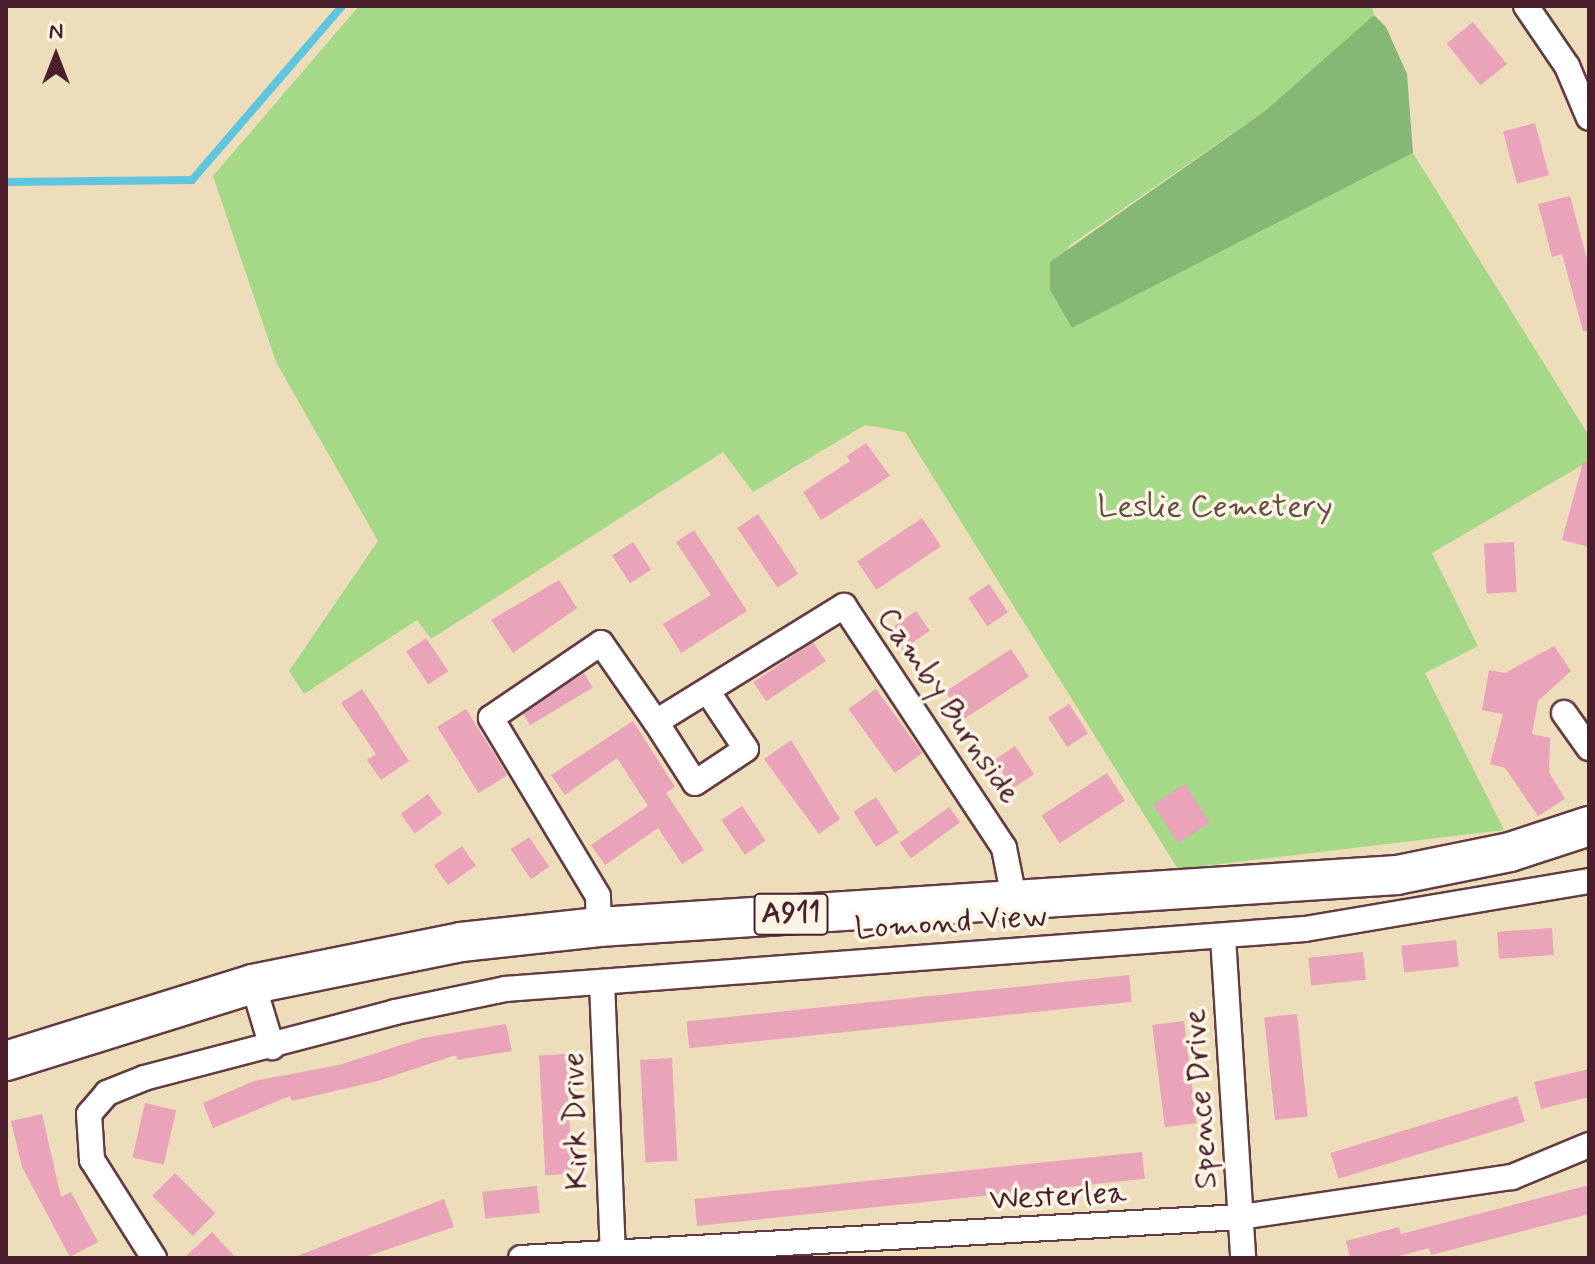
<!DOCTYPE html>
<html>
<head>
<meta charset="utf-8">
<style>
	body { margin:0 }
	#map { position:relative; width:1595px; height:1264px; overflow:hidden; background:#edb; font-family:Mynerve,sans-serif }
	div>[style] { position:absolute }
	[style*='--x'] { left:calc(var(--x)*1px); top:calc(var(--y)*1px); width:calc(var(--w)*1px); rotate:calc(var(--a)*1deg) }
	.green>* { inset:0; background:#a5d887 }
	.forest>* { inset:0; background:#84b874 }
	.stream>* { height:8px; margin:-4px; padding:0 4px; transform-origin:4px; border-radius:4px; background:#60c5de }
	.building>* { inset:0; background:#e9a4ba; transform-origin:0 0 }
	.roads { filter:drop-shadow(2px 0 #633c41) drop-shadow(-2px 0 #633c41) drop-shadow(0 2px #633c41) drop-shadow(0 -2px #633c41) }
	.street>* { height:24px; margin:-12px; padding:0 12px; transform-origin:12px; border-radius:12px; background:#fff }
	.primary>* { height:38px; margin:-19px; padding:0 19px; transform-origin:19px; border-radius:19px; background:#fff }
	span { translate:-50% -50%; white-space:nowrap; text-align:center; line-height:1.15; -webkit-text-stroke:7px #fcf5e5; paint-order:stroke }
	.shield-label span { padding:2px 6px; background:#fcf5e5; border:2px solid; border-radius:6px; -webkit-text-stroke-width:0 }
	.shield-label { font-size:30px; color:#4a1f2b; font-weight:700 }
	.park-label { font-size:32px; color:#614d42 }
	.street-label { font-size:32px; color:#4a1f2b }
	.frame { position:absolute; inset:0; border:8px solid #4a1f2b; pointer-events:none }
	.north { position:absolute; left:16px; top:16px; width:80px; height:80px; -webkit-text-stroke:6px #fcf5e5; paint-order:stroke; rotate:0deg; font-size:22px; font-weight:700; line-height:32px; text-align:center; color:#4a1f2b }
	.north::after { content:''; display:block; margin:auto; width:28px; height:36px; background:#4a1f2b; clip-path:polygon(50% 0,100% 100%,50% 72%,0 100%) }
</style>
</head>
<body>
<div id="map">
	<div class="green">
		<div style="clip-path:polygon(359px 6px,1372px 6px,1374px 15px,1265px 111px,1069px 246px,1050px 290px,1072px 328px,1413px 153px,1589px 436px,1589px 461px,1432px 553px,1478px 646px,1425px 673px,1504px 830px,1178px 869px,905px 432px,865px 425px,753px 492px,723px 452px,431px 639px,417px 620px,304px 694px,289px 671px,378px 541px,276px 362px,213px 176px)"></div>
	</div>
	<div class="forest">
		<div style="clip-path:polygon(1374px 15px,1386px 27px,1407px 74px,1413px 153px,1072px 328px,1050px 290px,1050px 262px,1265px 111px)"></div>
	</div>
	<div class="stream">
		<div style="--x:6;--y:182;--w:186;--a:-0.6"></div>
		<div style="--x:192;--y:180;--w:230;--a:-49.2"></div>
	</div>
	<div class="building">
		<div style="left:1473px;top:22px;width:54px;height:34px;rotate:51deg"></div>
		<div style="left:1535px;top:123px;width:54px;height:33px;rotate:75deg"></div>
		<div style="clip-path:polygon(1570px 196px,1589px 267px,1589px 331px,1583px 331px,1562px 254px,1552px 257px,1538px 204px)"></div>
		<div style="clip-path:polygon(866px 443px,890px 476px,821px 520px,803px 492px,850px 461px,847px 456px)"></div>
		<div style="clip-path:polygon(1583px 462px,1589px 463px,1589px 547px,1562px 540px)"></div>
		<div style="left:758px;top:514px;width:72px;height:25px;rotate:56deg"></div>
		<div style="left:922px;top:518px;width:34px;height:78px;rotate:56deg"></div>
		<div style="clip-path:polygon(694px 530px,747px 611px,681px 653px,663px 624px,711px 595px,676px 542px)"></div>
		<div style="left:633px;top:542px;width:33px;height:25px;rotate:57deg"></div>
		<div style="left:1514px;top:542px;width:50px;height:30px;rotate:87deg"></div>
		<div style="clip-path:polygon(559px 580px,577px 608px,513px 653px,491px 620px)"></div>
		<div style="left:989px;top:584px;width:34px;height:25px;rotate:56deg"></div>
		<div style="left:916px;top:611px;width:24px;height:34px;rotate:55deg"></div>
		<div style="left:426px;top:638px;width:40px;height:24px;rotate:56deg"></div>
		<div style="left:813px;top:642px;width:23px;height:72px;rotate:56deg"></div>
		<div style="clip-path:polygon(1554px 646px,1571px 671px,1538px 701px,1532px 734px,1550px 738px,1549px 772px,1565px 799px,1538px 816px,1505px 768px,1490px 764px,1503px 714px,1482px 710px,1489px 670px,1505px 673px)"></div>
		<div style="left:1011px;top:649px;width:33px;height:78px;rotate:57deg"></div>
		<div style="left:584px;top:673px;width:17px;height:73px;rotate:59deg"></div>
		<div style="clip-path:polygon(362px 689px,409px 761px,381px 780px,367px 760px,376px 754px,341px 703px)"></div>
		<div style="left:876px;top:689px;width:79px;height:34px;rotate:54deg"></div>
		<div style="left:1069px;top:704px;width:35px;height:25px;rotate:57deg"></div>
		<div style="left:466px;top:709px;width:78px;height:34px;rotate:58deg"></div>
		<div style="clip-path:polygon(633px 721px,675px 787px,666px 793px,704px 850px,682px 864px,658px 828px,605px 865px,591px 845px,648px 806px,617px 758px,565px 795px,551px 775px)"></div>
		<div style="clip-path:polygon(791px 740px,840px 819px,819px 834px,764px 759px)"></div>
		<div style="left:1015px;top:746px;width:34px;height:25px;rotate:56deg"></div>
		<div style="left:1107px;top:773px;width:33px;height:78px;rotate:57deg"></div>
		<div style="left:1185px;top:784px;width:46px;height:38px;rotate:57deg"></div>
		<div style="left:428px;top:794px;width:24px;height:34px;rotate:54deg"></div>
		<div style="left:876px;top:797px;width:42px;height:27px;rotate:57deg"></div>
		<div style="left:742px;top:806px;width:42px;height:25px;rotate:56deg"></div>
		<div style="left:949px;top:807px;width:19px;height:61px;rotate:54deg"></div>
		<div style="left:529px;top:837px;width:36px;height:22px;rotate:56deg"></div>
		<div style="left:462px;top:846px;width:24px;height:34px;rotate:55deg"></div>
		<div style="left:1552px;top:928px;width:27px;height:55px;rotate:86deg"></div>
		<div style="left:1456px;top:940px;width:27px;height:55px;rotate:84deg"></div>
		<div style="left:1363px;top:952px;width:28px;height:55px;rotate:84deg"></div>
		<div style="left:1129px;top:975px;width:27px;height:445px;rotate:84deg"></div>
		<div style="left:1297px;top:1014px;width:103px;height:33px;rotate:84deg"></div>
		<div style="left:1184px;top:1021px;width:103px;height:32px;rotate:83deg"></div>
		<div style="clip-path:polygon(506px 1024px,512px 1051px,457px 1060px,456px 1055px,378px 1081px,292px 1101px,290px 1096px,213px 1128px,203px 1103px,254px 1081px,339px 1065px,423px 1038px)"></div>
		<div style="left:566px;top:1054px;width:120px;height:27px;rotate:87deg"></div>
		<div style="left:672px;top:1058px;width:103px;height:32px;rotate:87deg"></div>
		<div style="clip-path:polygon(1589px 1069px,1589px 1097px,1541px 1109px,1534px 1082px)"></div>
		<div style="left:1517px;top:1096px;width:27px;height:195px;rotate:73deg"></div>
		<div style="left:145px;top:1103px;width:32px;height:56px;rotate:13deg"></div>
		<div style="clip-path:polygon(42px 1114px,61px 1197px,71px 1192px,98px 1242px,70px 1257px,22px 1167px,11px 1121px)"></div>
		<div style="left:1142px;top:1152px;width:27px;height:450px;rotate:84deg"></div>
		<div style="left:175px;top:1173px;width:57px;height:32px;rotate:45deg"></div>
		<div style="clip-path:polygon(1589px 1185px,1589px 1214px,1431px 1255px,1429px 1248px,1391px 1258px,1350px 1258px,1346px 1241px,1399px 1227px,1401px 1234px)"></div>
		<div style="left:537px;top:1186px;width:27px;height:55px;rotate:84deg"></div>
		<div style="clip-path:polygon(444px 1199px,454px 1227px,362px 1258px,292px 1258px)"></div>
		<div style="clip-path:polygon(212px 1232px,236px 1258px,184px 1258px)"></div>
	</div>
	<div class="roads">
		<div class="street">
			<div style="--x:1526;--y:6;--w:73;--a:55.7"></div>
			<div style="--x:1567;--y:66;--w:56;--a:67.1"></div>
			<div style="--x:1564;--y:713;--w:43;--a:54.5"></div>
			<div style="--x:656;--y:722;--w:72;--a:57.4"></div>
			<div style="--x:695;--y:783;--w:61;--a:-33.7"></div>
			<div style="--x:746;--y:749;--w:69;--a:-123.7"></div>
			<div style="--x:599;--y:927;--w:31;--a:-92"></div>
			<div style="--x:598;--y:896;--w:208;--a:-121"></div>
			<div style="--x:491;--y:718;--w:133;--a:-34.3"></div>
			<div style="--x:601;--y:643;--w:96;--a:55.2"></div>
			<div style="--x:656;--y:722;--w:221;--a:-31.7"></div>
			<div style="--x:844;--y:606;--w:290;--a:56.5"></div>
			<div style="--x:1004;--y:848;--w:56;--a:78.7"></div>
			<div style="--x:1223;--y:937;--w:322;--a:86.4"></div>
			<div style="--x:602;--y:982;--w:276;--a:87.7"></div>
			<div style="--x:253;--y:984;--w:66;--a:73.2"></div>
			<div style="--x:154;--y:1258;--w:116;--a:-122.3"></div>
			<div style="--x:92;--y:1160;--w:46;--a:-93.7"></div>
			<div style="--x:89;--y:1114;--w:28;--a:-49"></div>
			<div style="--x:107;--y:1093;--w:40;--a:-22"></div>
			<div style="--x:144;--y:1078;--w:260;--a:-14.7"></div>
			<div style="--x:395;--y:1012;--w:112;--a:-11.8"></div>
			<div style="--x:505;--y:989;--w:802;--a:-4.29"></div>
			<div style="--x:1305;--y:929;--w:288;--a:-9.6"></div>
			<div style="--x:521;--y:1258;--w:721;--a:-3.26"></div>
			<div style="--x:1241;--y:1217;--w:274;--a:-8.4"></div>
			<div style="--x:1512;--y:1177;--w:83;--a:-22.6"></div>
		</div>
		<div class="primary">
			<div style="--x:6;--y:1061;--w:259;--a:-17.3"></div>
			<div style="--x:253;--y:984;--w:212;--a:-11.4"></div>
			<div style="--x:461;--y:942;--w:139;--a:-6.2"></div>
			<div style="--x:599;--y:927;--w:800;--a:-3.73"></div>
			<div style="--x:1397;--y:875;--w:115;--a:-11.5"></div>
			<div style="--x:1510;--y:852;--w:83;--a:-18.2"></div>
		</div>
	</div>
	<div class="shield-label">
		<span style="left:791px;top:914px">A911</span>
	</div>
	<div class="park-label">
		<span style="left:1215px;top:507px">Leslie Cemetery</span>
	</div>
	<div class="street-label">
		<span style="left:948px;top:706px;rotate:56deg">Camby Burnside</span>
		<span style="left:951px;top:923px;rotate:-4deg">Lomond View</span>
		<span style="left:1201px;top:1099px;rotate:-94deg">Spence Drive</span>
		<span style="left:576px;top:1121px;rotate:-92deg">Kirk Drive</span>
		<span style="left:1058px;top:1197px;rotate:-3deg">Westerlea</span>
	</div>
	<div class="frame"></div>
	<div class="north">N</div>
</div>
</body>
</html>
